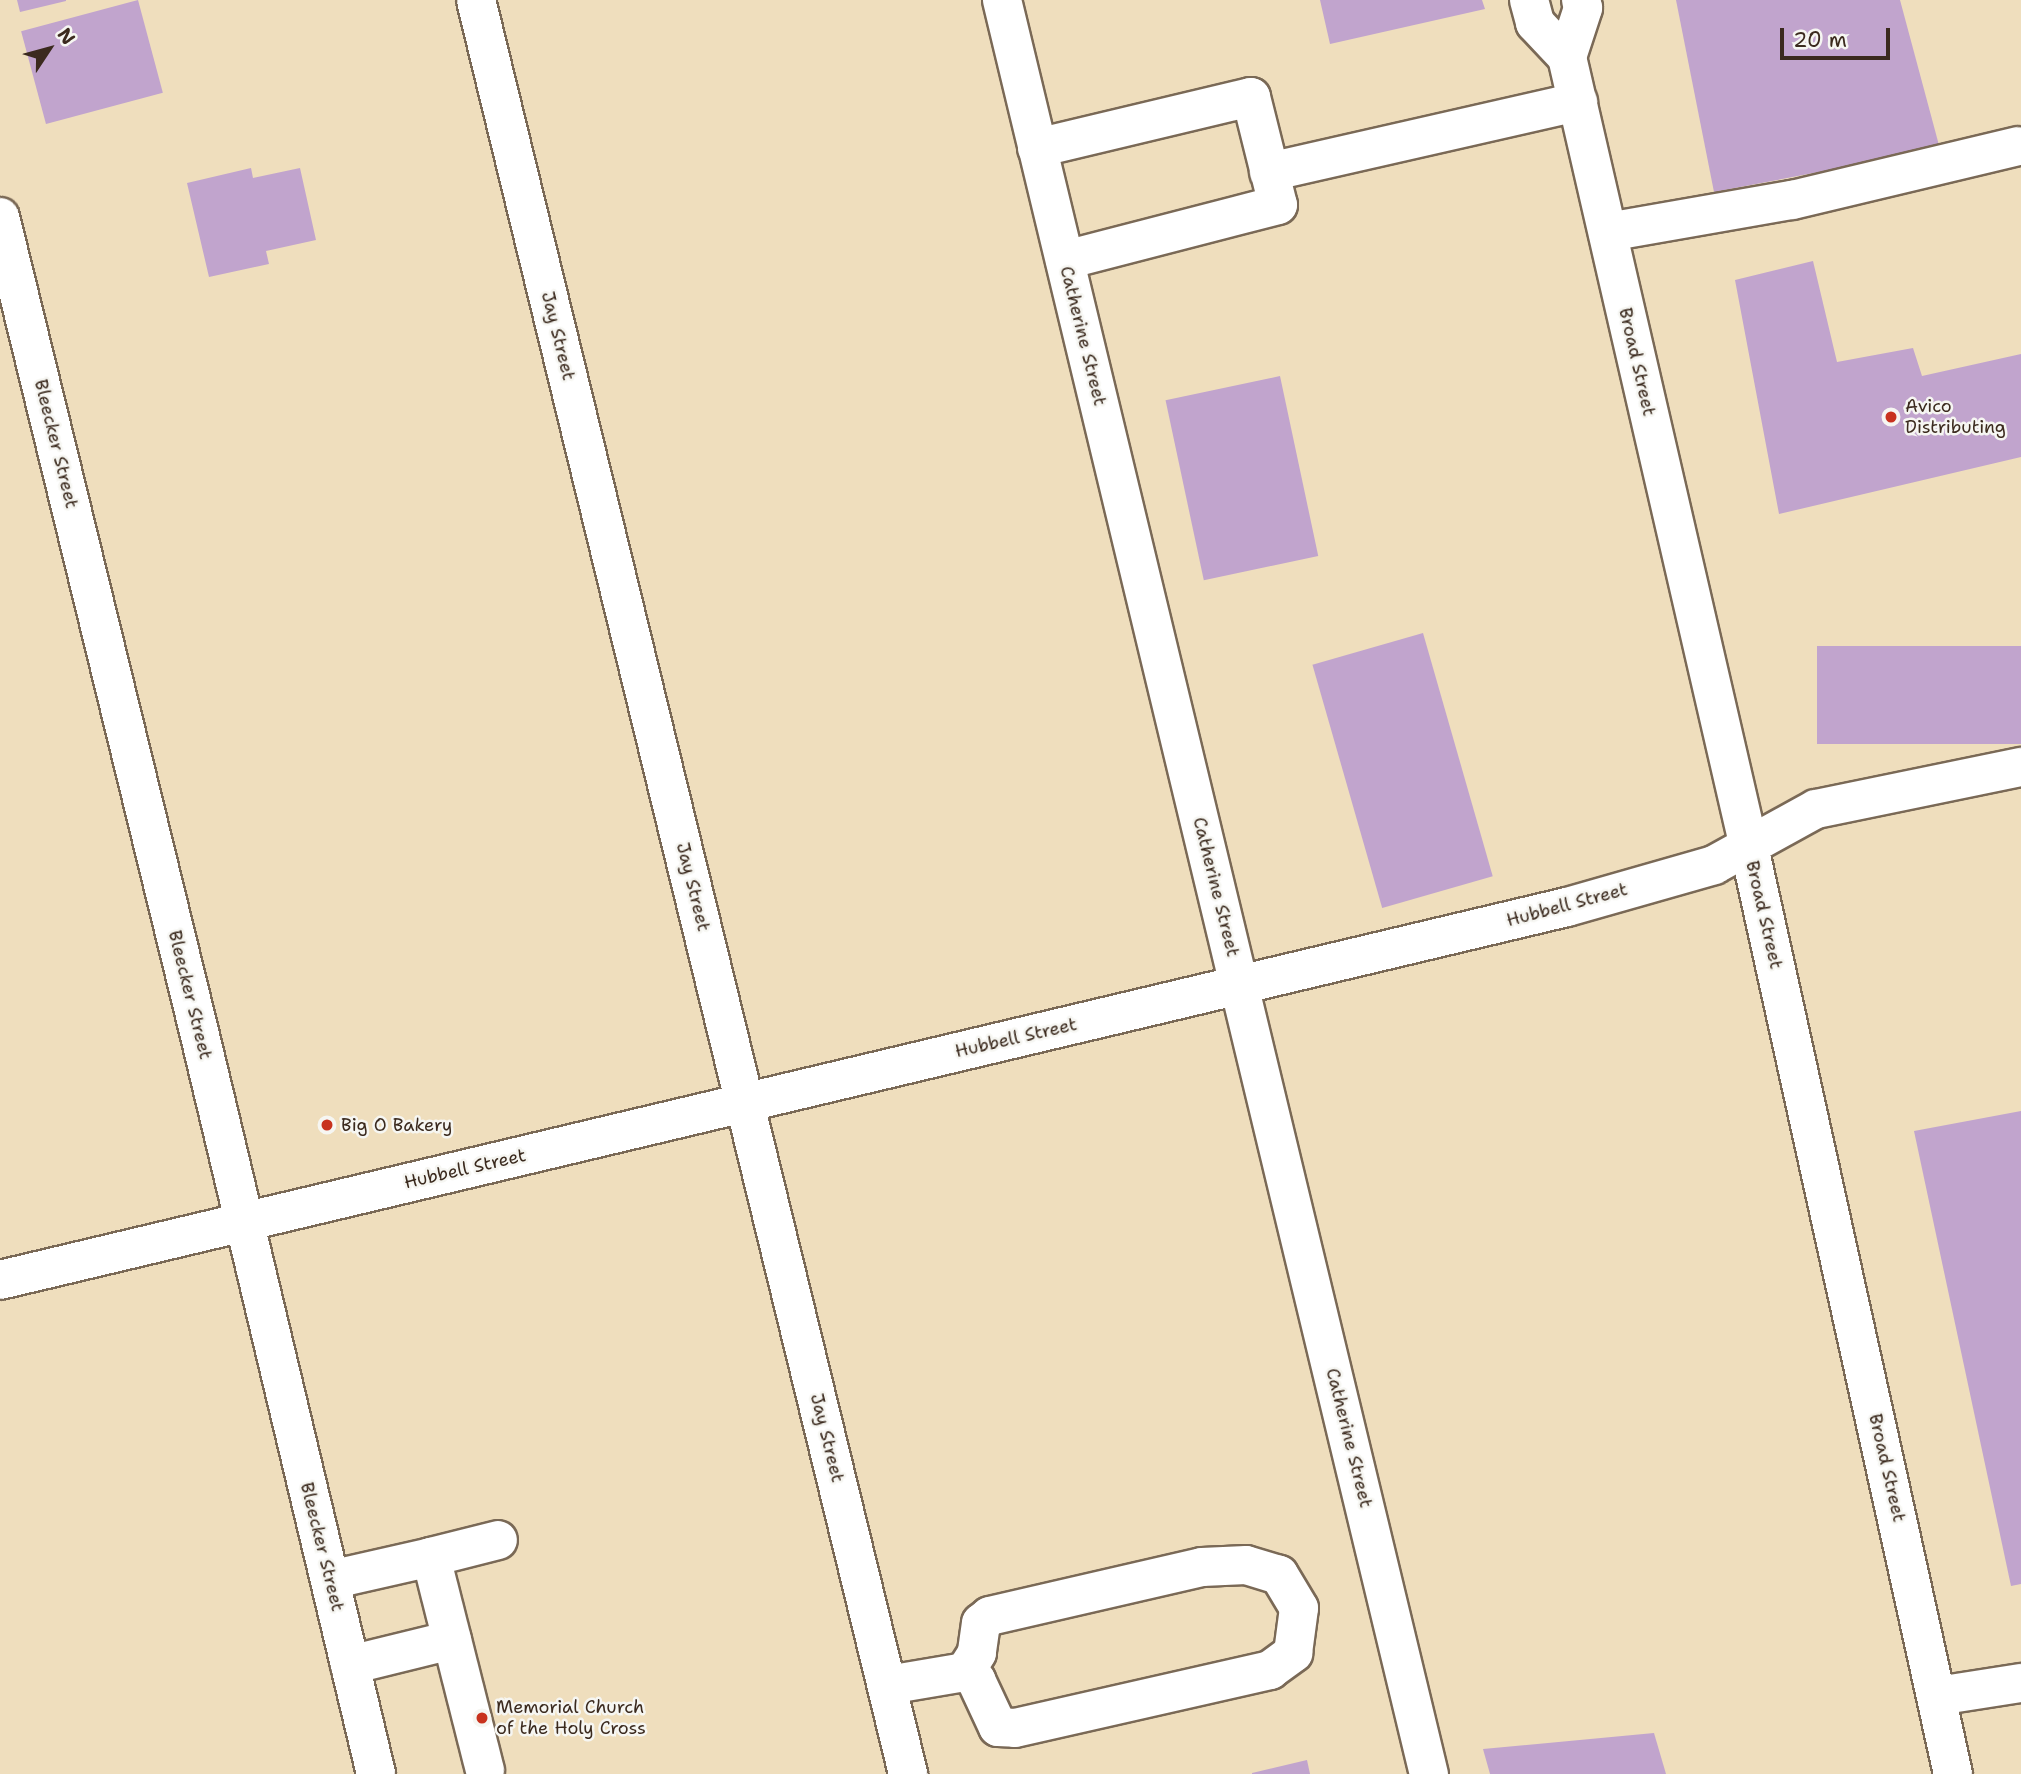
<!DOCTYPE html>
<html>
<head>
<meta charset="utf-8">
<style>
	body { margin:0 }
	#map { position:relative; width:2021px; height:1774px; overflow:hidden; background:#efdebd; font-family:"Shantell Sans",sans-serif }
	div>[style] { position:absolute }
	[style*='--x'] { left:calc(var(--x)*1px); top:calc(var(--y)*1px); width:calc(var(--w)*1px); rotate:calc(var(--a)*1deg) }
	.building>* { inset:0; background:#c1a4cd; transform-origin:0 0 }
	.roads { filter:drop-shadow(2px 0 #7a6956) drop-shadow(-2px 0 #7a6956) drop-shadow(0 2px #7a6956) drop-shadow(0 -2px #7a6956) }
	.minor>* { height:38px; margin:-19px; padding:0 19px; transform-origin:19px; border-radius:19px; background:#fff }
	.major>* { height:38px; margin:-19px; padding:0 19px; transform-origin:19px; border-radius:19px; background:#fff }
	.dots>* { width:19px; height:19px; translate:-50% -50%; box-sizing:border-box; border:4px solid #f6f6f2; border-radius:50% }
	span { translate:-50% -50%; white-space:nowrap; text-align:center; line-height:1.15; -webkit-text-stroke:5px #f6f6f2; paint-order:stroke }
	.street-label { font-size:18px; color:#3b2a1e }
	.poi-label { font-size:18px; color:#3b2a1e }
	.left { translate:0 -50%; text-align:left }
	.north { position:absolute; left:14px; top:14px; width:70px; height:70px; -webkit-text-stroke:5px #f6f6f2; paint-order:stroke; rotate:54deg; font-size:19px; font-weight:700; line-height:28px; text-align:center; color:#3b2a1e }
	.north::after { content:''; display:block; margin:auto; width:24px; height:32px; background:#3b2a1e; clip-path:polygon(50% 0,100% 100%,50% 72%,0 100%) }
	.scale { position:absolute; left:1780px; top:28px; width:110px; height:32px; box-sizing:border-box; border:4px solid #3b2a1e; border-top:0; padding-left:9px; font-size:21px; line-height:24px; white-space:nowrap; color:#3b2a1e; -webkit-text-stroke:5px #f6f6f2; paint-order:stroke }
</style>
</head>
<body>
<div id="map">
	<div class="building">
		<div style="clip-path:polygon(17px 0,66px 0,66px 1px,20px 12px)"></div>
		<div style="left:138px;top:0;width:96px;height:121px;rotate:75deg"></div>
		<div style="clip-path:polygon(1320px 0,1482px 0,1485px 9px,1330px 44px)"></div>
		<div style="clip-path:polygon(1676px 0,1900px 0,1940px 149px,1714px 192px)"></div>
		<div style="clip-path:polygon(251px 168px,253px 178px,300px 168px,316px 240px,266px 251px,269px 264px,209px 277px,187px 183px)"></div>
		<div style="clip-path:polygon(1813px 261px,1837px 362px,1913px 348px,1922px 376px,2021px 354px,2021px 457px,1779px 514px,1735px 280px)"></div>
		<div style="left:1280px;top:376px;width:184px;height:117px;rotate:78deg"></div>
		<div style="left:1423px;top:633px;width:253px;height:115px;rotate:74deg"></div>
		<div style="left:2021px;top:646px;width:98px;height:204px;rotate:90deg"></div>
		<div style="clip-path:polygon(2021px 1111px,2021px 1584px,2011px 1586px,1914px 1131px)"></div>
		<div style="clip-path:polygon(1654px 1733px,1666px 1774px,1490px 1774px,1483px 1749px)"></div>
		<div style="clip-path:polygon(1307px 1760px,1310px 1774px,1252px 1774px,1252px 1773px)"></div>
	</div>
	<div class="roads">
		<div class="minor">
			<div style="--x:476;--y:0;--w:1826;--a:76.31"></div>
			<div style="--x:1002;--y:0;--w:1825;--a:76.47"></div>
			<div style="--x:1037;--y:148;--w:220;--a:-13.4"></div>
			<div style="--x:1251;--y:97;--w:111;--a:76"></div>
			<div style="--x:1278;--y:205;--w:220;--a:165.5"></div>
			<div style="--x:1269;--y:172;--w:317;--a:-12.8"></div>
			<div style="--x:0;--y:217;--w:830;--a:76.27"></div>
			<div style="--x:197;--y:1023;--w:772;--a:76.59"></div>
			<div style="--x:1608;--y:232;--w:187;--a:-9.9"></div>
			<div style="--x:1792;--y:200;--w:232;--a:-13.4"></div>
			<div style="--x:0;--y:1280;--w:1611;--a:-13.39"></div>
			<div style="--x:1567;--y:907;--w:153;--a:-15.9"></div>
			<div style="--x:1714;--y:865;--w:116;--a:-28.8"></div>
			<div style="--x:1816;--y:809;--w:209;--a:-11.6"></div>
			<div style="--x:431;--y:1557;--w:69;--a:-14.2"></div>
			<div style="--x:330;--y:1580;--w:104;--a:-12.8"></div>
			<div style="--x:431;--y:1557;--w:220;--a:75.8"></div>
			<div style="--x:350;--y:1665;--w:105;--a:-13.8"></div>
			<div style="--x:888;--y:1685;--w:78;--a:-9.6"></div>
			<div style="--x:965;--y:1672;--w:14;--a:36"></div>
			<div style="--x:976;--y:1680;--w:52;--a:64.9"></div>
			<div style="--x:998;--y:1727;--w:17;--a:3"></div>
			<div style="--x:1015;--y:1728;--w:262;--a:-12.8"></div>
			<div style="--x:1270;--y:1670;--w:29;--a:-36"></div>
			<div style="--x:1293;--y:1653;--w:45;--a:-82.4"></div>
			<div style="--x:1299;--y:1608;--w:39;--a:-121"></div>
			<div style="--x:1279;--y:1575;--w:34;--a:-163"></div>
			<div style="--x:1246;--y:1565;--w:44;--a:177.4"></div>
			<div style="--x:1202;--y:1567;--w:218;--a:167"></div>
			<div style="--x:990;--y:1616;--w:11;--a:142"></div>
			<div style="--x:981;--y:1623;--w:30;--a:98"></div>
			<div style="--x:977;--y:1653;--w:22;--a:122"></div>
			<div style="--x:1937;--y:1696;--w:85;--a:-8.8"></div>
		</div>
		<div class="major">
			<div style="--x:1529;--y:0;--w:24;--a:75"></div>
			<div style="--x:1535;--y:23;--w:47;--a:46.7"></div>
			<div style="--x:1567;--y:57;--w:811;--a:77.03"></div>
			<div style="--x:1749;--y:847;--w:949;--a:77.59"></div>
			<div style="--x:1567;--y:57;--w:52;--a:-71.9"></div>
			<div style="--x:1583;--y:8;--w:8;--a:-104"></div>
		</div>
	</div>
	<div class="dots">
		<div style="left:1891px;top:417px;background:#c8321e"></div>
		<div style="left:327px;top:1125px;background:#c8321e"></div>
		<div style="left:482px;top:1718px;background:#c8321e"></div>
	</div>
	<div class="street-label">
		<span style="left:558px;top:336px;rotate:76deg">Jay Street</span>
		<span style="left:1083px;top:336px;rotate:76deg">Catherine Street</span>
		<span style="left:1637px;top:362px;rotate:77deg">Broad Street</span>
		<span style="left:56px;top:444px;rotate:76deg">Bleecker Street</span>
		<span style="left:693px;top:887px;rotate:76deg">Jay Street</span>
		<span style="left:1216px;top:887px;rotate:76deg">Catherine Street</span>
		<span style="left:1567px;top:905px;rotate:-15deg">Hubbell Street</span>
		<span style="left:1764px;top:915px;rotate:77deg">Broad Street</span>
		<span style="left:190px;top:995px;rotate:76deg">Bleecker Street</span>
		<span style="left:1016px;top:1038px;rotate:-13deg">Hubbell Street</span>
		<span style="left:465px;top:1169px;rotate:-13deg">Hubbell Street</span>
		<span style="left:827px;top:1438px;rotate:76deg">Jay Street</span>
		<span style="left:1349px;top:1438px;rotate:76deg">Catherine Street</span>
		<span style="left:1887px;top:1468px;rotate:77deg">Broad Street</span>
		<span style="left:322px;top:1547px;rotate:76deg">Bleecker Street</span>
	</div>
	<div class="poi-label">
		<span class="left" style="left:1905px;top:417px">Avico<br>Distributing</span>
		<span class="left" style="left:341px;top:1125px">Big O Bakery</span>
		<span class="left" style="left:496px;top:1718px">Memorial Church<br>of the Holy Cross</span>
	</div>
	<div class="north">N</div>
	<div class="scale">20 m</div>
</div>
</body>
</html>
